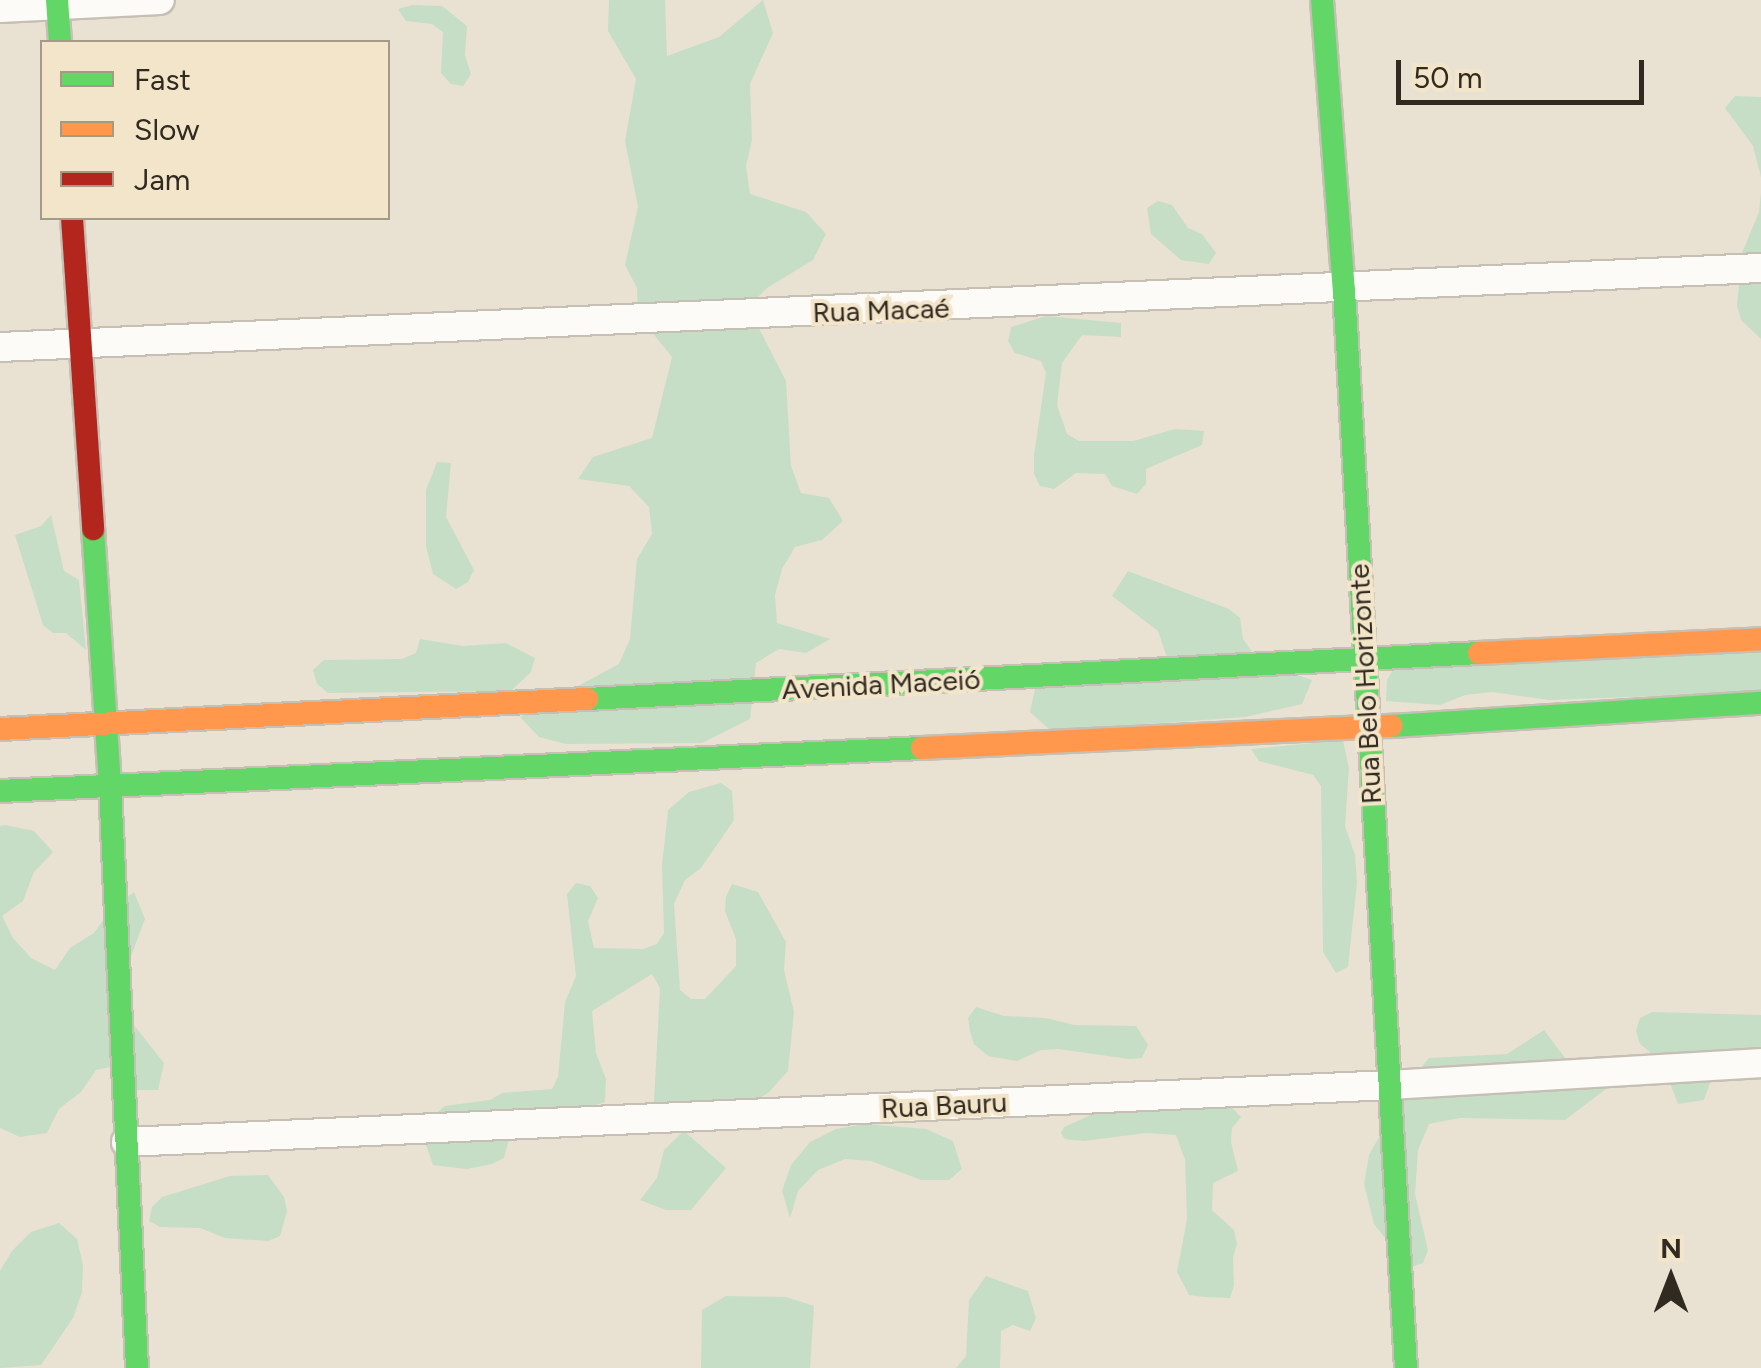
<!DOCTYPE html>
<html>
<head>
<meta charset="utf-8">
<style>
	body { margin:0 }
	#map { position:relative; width:1761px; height:1368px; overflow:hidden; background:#e9e2d3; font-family:Figtree,sans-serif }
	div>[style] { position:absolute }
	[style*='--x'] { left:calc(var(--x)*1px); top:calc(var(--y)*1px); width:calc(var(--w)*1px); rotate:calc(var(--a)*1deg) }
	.green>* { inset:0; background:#c6dec5 }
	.roads { filter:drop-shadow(2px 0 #c6c0b4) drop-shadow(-2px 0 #c6c0b4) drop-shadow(0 2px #c6c0b4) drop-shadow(0 -2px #c6c0b4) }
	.street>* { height:28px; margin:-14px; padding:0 14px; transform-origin:14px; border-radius:14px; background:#fcfbf8 }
	.fast>* { height:22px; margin:-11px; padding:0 11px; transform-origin:11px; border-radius:11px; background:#63d668 }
	.slow>* { height:22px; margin:-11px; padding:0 11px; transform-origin:11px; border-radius:11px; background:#ff974d }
	.jam>* { height:22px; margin:-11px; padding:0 11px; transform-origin:11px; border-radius:11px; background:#b3261e }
	span { translate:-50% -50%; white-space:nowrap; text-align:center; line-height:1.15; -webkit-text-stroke:8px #f3e5c9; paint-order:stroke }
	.street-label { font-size:28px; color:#302a20 }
	.legend { position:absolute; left:40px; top:40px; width:350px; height:180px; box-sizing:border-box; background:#f3e5c9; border:2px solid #a59a85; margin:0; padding:12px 18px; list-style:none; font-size:30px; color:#302a20 }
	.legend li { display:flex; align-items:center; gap:20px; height:50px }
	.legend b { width:50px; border:2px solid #a59a85 }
	.north { position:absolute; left:1621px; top:1228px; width:100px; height:100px; -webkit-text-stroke:8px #f3e5c9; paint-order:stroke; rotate:0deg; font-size:28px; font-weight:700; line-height:40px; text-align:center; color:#302a20 }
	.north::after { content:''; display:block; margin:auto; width:35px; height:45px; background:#302a20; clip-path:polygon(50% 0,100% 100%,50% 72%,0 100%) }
	.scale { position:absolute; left:1396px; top:60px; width:248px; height:45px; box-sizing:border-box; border:5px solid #302a20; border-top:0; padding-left:12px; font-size:30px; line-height:35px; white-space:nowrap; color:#302a20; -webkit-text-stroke:8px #f3e5c9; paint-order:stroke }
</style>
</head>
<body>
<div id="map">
	<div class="green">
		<div style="clip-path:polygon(609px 0,665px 0,667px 56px,719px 37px,763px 0,773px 33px,750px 84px,752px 140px,746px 166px,750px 194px,806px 212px,826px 234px,813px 260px,767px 288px,748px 307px,786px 381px,791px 466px,801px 493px,829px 498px,843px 521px,822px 540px,795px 547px,782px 569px,775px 595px,777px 623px,830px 639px,806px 653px,779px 649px,756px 663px,750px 719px,702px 743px,566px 744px,539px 737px,520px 717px,619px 664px,630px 639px,637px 559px,652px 534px,649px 507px,629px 486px,578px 479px,593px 457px,652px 438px,672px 357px,638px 315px,637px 288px,625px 265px,638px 207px,625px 141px,636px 79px,608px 31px)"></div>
		<div style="clip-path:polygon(412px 5px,442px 6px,467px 26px,465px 55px,471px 74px,463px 86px,451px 84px,441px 73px,443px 32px,432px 24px,406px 21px,398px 9px)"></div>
		<div style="clip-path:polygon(1735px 96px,1761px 97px,1761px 177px,1753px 146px,1725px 108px)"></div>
		<div style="clip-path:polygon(1761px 192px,1761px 339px,1741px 320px,1737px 306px,1742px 253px,1759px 212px)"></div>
		<div style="clip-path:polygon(1158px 201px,1172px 205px,1188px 228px,1202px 234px,1216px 253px,1209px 264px,1181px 260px,1151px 234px,1147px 208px)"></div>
		<div style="clip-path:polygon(1046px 316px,1121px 323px,1121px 337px,1082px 335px,1062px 363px,1057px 405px,1067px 434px,1079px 441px,1133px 441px,1175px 429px,1191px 430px,1204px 431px,1202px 445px,1146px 469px,1146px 484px,1137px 494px,1112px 486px,1105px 474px,1076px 473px,1054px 489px,1040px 486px,1034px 474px,1034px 455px,1046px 373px,1041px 361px,1015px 353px,1008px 341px,1011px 327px)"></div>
		<div style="clip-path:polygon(437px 462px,451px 463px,446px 517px,474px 570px,468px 582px,456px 589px,433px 574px,426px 546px,426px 490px)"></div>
		<div style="clip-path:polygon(51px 515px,64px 571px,79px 580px,86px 650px,66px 633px,53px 633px,43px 625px,15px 535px,41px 526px)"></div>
		<div style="clip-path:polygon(1128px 571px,1229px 609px,1240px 618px,1243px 639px,1259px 662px,1312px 680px,1302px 704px,1245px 717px,1051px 731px,1030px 712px,1036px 684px,1167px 658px,1158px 631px,1112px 596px)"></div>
		<div style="clip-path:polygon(420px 639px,463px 646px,506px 643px,535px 658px,531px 672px,511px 691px,328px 693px,317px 684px,313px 670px,324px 660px,402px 659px,416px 653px)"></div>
		<div style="clip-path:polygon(1761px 646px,1761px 692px,1550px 700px,1492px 692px,1465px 695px,1440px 705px,1386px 701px,1387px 680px,1398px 662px)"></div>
		<div style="clip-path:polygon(1343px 740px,1349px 768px,1345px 826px,1355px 855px,1357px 883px,1348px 967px,1336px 973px,1323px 952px,1321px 786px,1313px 775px,1259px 761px,1251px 749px)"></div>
		<div style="clip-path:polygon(721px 783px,732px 791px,734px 820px,701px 868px,685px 880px,674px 904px,680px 990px,691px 999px,705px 999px,736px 966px,736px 939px,725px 911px,726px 897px,732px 884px,758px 892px,786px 942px,784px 970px,794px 1012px,788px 1071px,768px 1093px,744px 1106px,654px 1102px,660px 988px,652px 974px,592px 1011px,596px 1053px,606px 1079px,605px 1102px,511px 1132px,504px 1158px,492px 1164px,467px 1169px,433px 1165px,424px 1139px,435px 1114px,445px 1106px,490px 1100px,502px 1093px,552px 1089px,558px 1077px,565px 1002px,576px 976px,567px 894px,576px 883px,590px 886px,598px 898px,588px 921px,594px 948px,643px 949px,657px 944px,664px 933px,662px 866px,668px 810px,689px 792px)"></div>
		<div style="clip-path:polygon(5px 825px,34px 831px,53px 852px,34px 872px,23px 901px,2px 916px,13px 938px,31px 958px,55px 970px,70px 948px,94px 933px,111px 909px,134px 892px,145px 919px,117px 994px,129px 1019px,164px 1063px,158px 1090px,130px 1090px,120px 1065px,96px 1070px,81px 1092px,59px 1109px,47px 1133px,20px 1137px,0 1128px,0 826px)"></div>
		<div style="clip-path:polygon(976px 1007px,1004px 1016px,1046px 1018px,1074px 1025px,1136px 1026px,1148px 1045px,1142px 1058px,1129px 1059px,1058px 1049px,1041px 1050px,1017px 1061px,988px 1056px,974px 1044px,970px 1031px,968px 1018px)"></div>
		<div style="clip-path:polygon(1652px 1012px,1761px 1015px,1761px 1066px,1723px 1072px,1711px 1080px,1704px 1100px,1678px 1104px,1662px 1062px,1640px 1044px,1636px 1031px,1640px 1018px)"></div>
		<div style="clip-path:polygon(1544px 1030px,1571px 1066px,1614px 1083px,1565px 1120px,1460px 1118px,1429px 1124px,1418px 1150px,1415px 1194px,1428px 1250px,1423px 1263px,1409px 1268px,1374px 1224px,1364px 1184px,1369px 1155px,1412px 1078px,1429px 1058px,1507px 1054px)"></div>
		<div style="clip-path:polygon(1222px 1098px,1241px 1117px,1232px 1128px,1231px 1142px,1238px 1171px,1213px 1183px,1212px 1210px,1234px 1230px,1237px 1244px,1233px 1257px,1234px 1285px,1230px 1298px,1204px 1297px,1189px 1295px,1177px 1272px,1187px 1219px,1185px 1160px,1176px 1135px,1146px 1133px,1084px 1141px,1065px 1139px,1061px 1133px,1064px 1127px,1102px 1110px)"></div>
		<div style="clip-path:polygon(865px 1124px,926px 1129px,953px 1141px,962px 1169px,949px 1180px,921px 1180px,871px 1161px,845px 1159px,818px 1170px,798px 1191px,790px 1218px,782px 1191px,791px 1165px,810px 1142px,836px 1129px)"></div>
		<div style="clip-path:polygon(684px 1131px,726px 1168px,691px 1210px,666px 1210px,640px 1200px,657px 1178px,664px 1150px)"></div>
		<div style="clip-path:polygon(268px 1175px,284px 1197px,287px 1211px,280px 1236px,268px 1241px,225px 1238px,200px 1228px,160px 1227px,149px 1221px,152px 1207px,162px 1197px,230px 1176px)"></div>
		<div style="clip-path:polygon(59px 1223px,77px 1239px,83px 1265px,82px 1292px,73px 1318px,41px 1365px,0 1368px,0 1271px,12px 1251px,31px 1232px)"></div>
		<div style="clip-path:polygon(986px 1276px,1028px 1291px,1036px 1318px,1030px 1331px,1013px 1325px,1001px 1331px,1000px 1368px,956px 1368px,966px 1356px,969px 1300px)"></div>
		<div style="clip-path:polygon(726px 1296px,786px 1297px,814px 1306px,810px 1368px,701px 1368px,702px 1310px)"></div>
	</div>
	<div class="roads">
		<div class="street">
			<div style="--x:0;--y:8;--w:160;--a:-2.9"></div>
			<div style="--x:0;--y:347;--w:1763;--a:-2.57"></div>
			<div style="--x:126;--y:1142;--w:1266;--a:-2.58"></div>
			<div style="--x:1391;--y:1085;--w:371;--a:-3.4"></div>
		</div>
		<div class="fast">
			<div style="--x:57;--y:0;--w:42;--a:85.9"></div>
			<div style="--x:1322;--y:0;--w:291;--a:85.7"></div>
			<div style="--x:1344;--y:290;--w:1080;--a:86.71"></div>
			<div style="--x:93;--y:529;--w:257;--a:86.2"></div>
			<div style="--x:110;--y:785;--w:584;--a:87.35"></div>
			<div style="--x:587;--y:699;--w:893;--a:-2.95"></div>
			<div style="--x:1391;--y:726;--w:371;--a:-3.6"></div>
			<div style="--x:0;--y:791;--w:923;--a:-2.67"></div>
		</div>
		<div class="slow">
			<div style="--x:1479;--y:653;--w:282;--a:-2.8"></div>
			<div style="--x:0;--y:729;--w:588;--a:-2.93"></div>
			<div style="--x:922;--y:748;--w:470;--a:-2.7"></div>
		</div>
		<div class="jam">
			<div style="--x:72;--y:218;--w:312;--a:86.1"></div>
		</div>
	</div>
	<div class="street-label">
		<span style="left:881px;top:310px;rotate:-2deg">Rua Macaé</span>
		<span style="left:881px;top:684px;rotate:-3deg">Avenida Maceió</span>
		<span style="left:1365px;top:684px;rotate:-93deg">Rua Belo Horizonte</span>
		<span style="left:944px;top:1105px;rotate:-3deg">Rua Bauru</span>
	</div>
	<ul class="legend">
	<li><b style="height:12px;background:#63d668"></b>Fast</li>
	<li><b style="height:12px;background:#ff974d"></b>Slow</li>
	<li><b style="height:12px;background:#b3261e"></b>Jam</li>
	</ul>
	<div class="north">N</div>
	<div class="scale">50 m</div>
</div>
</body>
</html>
